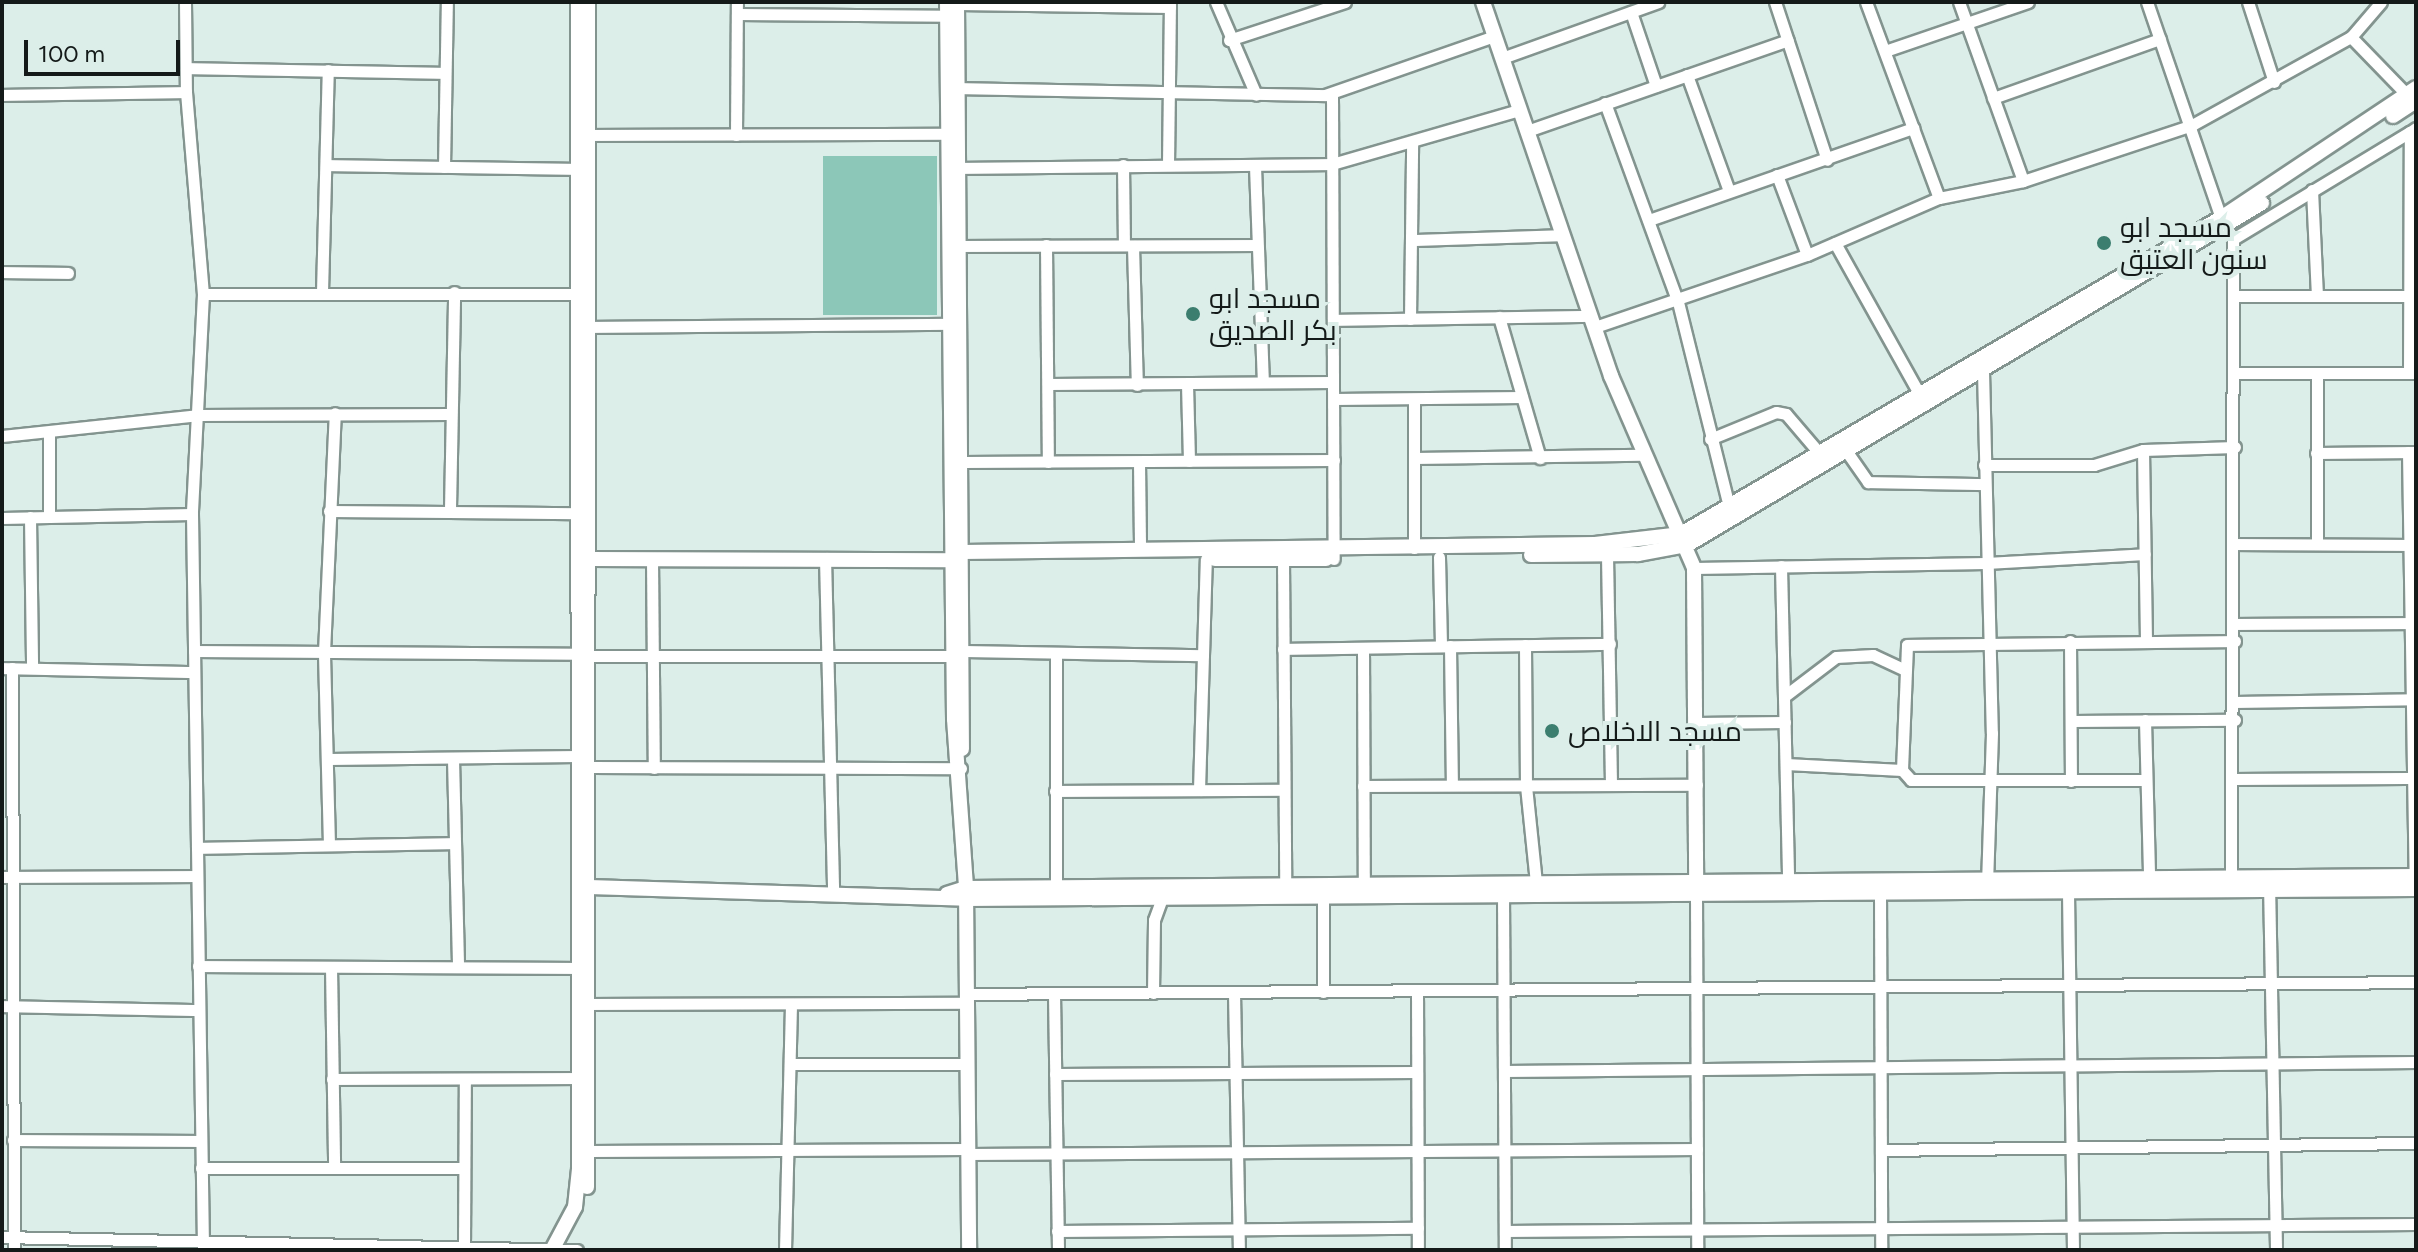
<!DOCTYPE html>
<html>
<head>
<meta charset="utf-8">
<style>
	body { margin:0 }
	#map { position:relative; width:2418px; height:1252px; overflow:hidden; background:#dceee9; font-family:Figtree,Cairo,sans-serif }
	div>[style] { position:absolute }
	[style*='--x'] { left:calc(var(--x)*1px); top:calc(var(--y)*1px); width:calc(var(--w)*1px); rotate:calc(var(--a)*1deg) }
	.green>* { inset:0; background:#8cc7b8; transform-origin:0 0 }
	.roads { filter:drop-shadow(2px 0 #83948f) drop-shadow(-2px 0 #83948f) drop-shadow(0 2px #83948f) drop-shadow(0 -2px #83948f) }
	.minor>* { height:11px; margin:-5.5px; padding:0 5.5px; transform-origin:5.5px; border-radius:5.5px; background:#fff }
	.tertiary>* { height:14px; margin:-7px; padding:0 7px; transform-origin:7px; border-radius:7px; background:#fff }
	.dots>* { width:22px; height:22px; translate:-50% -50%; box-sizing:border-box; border:4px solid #dceee9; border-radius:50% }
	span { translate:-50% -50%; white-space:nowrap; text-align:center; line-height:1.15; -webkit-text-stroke:8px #dceee9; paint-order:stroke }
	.poi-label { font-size:28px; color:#141a19 }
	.left { translate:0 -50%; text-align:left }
	.frame { position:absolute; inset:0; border:4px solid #141a19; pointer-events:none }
	.scale { position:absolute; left:24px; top:40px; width:156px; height:36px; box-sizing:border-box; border:4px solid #141a19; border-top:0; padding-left:10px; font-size:24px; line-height:28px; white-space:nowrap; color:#141a19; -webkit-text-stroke:6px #dceee9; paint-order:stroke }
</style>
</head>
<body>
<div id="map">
	<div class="green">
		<div style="left:823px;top:156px;width:114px;height:159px"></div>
	</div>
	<div class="roads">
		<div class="minor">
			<div style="--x:185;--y:2;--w:90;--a:89.4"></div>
			<div style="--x:186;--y:92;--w:203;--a:85.2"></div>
			<div style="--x:203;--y:294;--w:220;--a:92.9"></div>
			<div style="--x:192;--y:514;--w:736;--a:89.14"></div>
			<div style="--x:1216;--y:2;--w:101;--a:66.7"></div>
			<div style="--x:1775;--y:2;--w:166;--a:71.8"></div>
			<div style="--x:1866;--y:2;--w:209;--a:69.6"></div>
			<div style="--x:1959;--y:2;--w:190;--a:70.3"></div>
			<div style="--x:2147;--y:2;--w:228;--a:71.1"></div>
			<div style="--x:2221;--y:218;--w:24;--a:60"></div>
			<div style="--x:2233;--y:239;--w:646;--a:90.18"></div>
			<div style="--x:2248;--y:2;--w:84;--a:72"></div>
			<div style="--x:957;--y:4;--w:213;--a:0.8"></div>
			<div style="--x:1631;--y:12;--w:78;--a:71.3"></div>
			<div style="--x:737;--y:14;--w:210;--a:0.5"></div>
			<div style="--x:2351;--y:37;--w:88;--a:45.9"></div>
			<div style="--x:1229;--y:40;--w:122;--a:-18.1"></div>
			<div style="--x:1885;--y:51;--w:151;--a:-18.9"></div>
			<div style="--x:1502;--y:58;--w:166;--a:-19.7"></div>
			<div style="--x:186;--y:68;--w:259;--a:1.1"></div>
			<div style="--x:1687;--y:75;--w:123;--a:70.1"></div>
			<div style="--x:959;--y:88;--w:366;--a:1.1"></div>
			<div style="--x:1325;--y:95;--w:179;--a:-19.2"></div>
			<div style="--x:1332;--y:94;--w:465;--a:89.8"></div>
			<div style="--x:2;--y:95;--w:184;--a:-0.9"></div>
			<div style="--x:1993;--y:98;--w:177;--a:-19.5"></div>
			<div style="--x:1605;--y:103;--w:212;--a:69.9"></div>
			<div style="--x:1678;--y:302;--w:215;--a:76"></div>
			<div style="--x:1527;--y:131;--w:276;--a:-19.2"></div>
			<div style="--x:587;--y:135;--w:361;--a:-0.2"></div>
			<div style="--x:736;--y:135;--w:133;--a:-89.6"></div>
			<div style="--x:326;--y:165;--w:251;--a:0.9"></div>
			<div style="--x:1123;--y:165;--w:80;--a:89.3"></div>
			<div style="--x:1168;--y:165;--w:163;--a:-89.3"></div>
			<div style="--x:1255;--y:166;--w:216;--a:87.9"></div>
			<div style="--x:444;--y:167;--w:165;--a:-89"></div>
			<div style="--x:959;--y:168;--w:373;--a:-0.6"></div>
			<div style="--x:1332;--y:164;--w:195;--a:-16.1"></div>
			<div style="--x:1777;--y:175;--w:85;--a:69.4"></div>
			<div style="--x:2312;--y:190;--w:105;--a:87.3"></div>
			<div style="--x:1649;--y:220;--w:280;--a:-19.2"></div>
			<div style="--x:2233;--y:239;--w:207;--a:-31.2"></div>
			<div style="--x:1413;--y:240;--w:148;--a:-1.9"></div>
			<div style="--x:1835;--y:243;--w:174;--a:60.8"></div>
			<div style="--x:1046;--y:245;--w:217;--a:89.5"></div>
			<div style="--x:960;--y:246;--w:296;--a:-0.2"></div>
			<div style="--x:1133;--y:246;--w:139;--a:88.4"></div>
			<div style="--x:2;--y:272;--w:66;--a:0.9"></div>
			<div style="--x:322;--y:292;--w:222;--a:-88.5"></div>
			<div style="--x:203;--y:294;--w:380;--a:0"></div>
			<div style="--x:2234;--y:296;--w:175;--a:0"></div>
			<div style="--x:1499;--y:317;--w:147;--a:73.8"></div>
			<div style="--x:1410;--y:319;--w:175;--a:-89.3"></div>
			<div style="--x:1333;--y:320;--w:258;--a:-0.9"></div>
			<div style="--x:589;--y:327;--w:361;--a:-0.5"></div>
			<div style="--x:1595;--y:327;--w:224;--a:-18.8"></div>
			<div style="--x:1807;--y:255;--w:144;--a:-23.4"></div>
			<div style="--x:1939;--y:198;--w:86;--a:-11.4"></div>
			<div style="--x:2023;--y:181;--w:178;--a:-18.3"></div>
			<div style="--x:2192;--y:125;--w:182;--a:-29"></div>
			<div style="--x:2351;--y:37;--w:46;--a:-49.4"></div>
			<div style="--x:1983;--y:371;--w:362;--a:88.6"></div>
			<div style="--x:1992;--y:733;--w:147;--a:91.9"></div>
			<div style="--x:2235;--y:373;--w:179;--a:0"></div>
			<div style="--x:2409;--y:373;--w:241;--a:-89.8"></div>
			<div style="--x:2410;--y:132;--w:7;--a:-34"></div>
			<div style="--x:1048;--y:384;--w:285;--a:-0.4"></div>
			<div style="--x:1187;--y:384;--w:77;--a:88.5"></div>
			<div style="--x:1334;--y:399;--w:188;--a:-0.6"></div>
			<div style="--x:49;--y:435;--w:82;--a:90"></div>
			<div style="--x:2;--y:436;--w:196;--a:-6.1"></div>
			<div style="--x:197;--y:415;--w:253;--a:-0.2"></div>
			<div style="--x:1710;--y:439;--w:71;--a:-22.2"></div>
			<div style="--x:1776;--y:412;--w:10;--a:11"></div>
			<div style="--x:1786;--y:414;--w:54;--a:49.5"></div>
			<div style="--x:2143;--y:450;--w:189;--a:89.1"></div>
			<div style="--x:1847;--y:452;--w:37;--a:55"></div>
			<div style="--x:1868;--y:482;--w:117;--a:1"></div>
			<div style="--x:2408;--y:452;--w:424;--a:89.1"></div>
			<div style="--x:2316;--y:453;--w:100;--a:-0.6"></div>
			<div style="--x:1414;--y:458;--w:228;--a:-0.8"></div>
			<div style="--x:962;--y:462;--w:372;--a:-0.3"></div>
			<div style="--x:1139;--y:462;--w:87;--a:89.3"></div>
			<div style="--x:1984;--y:465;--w:110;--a:0"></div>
			<div style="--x:2094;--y:465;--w:51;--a:-17"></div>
			<div style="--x:2143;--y:450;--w:92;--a:-1.9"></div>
			<div style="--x:450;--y:509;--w:217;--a:-88.9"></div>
			<div style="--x:329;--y:511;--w:248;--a:0.5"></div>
			<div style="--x:30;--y:517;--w:151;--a:89.2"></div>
			<div style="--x:2;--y:518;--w:190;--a:-1.2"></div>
			<div style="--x:2235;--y:544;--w:176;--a:0.3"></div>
			<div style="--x:2317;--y:544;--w:171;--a:-90"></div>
			<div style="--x:1414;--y:548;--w:148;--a:-90"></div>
			<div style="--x:1607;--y:555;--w:230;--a:89"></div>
			<div style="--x:1439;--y:557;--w:89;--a:88.7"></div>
			<div style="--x:825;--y:558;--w:337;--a:88.6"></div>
			<div style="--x:652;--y:559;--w:209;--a:89.5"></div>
			<div style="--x:1283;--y:560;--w:325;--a:89.6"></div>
			<div style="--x:1781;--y:566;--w:314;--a:88.7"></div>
			<div style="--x:1694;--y:568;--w:292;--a:-1"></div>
			<div style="--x:1986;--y:563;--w:159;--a:-3.2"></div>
			<div style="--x:2235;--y:624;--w:181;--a:-0.3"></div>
			<div style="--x:2070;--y:641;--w:140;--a:89.6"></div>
			<div style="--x:1525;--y:645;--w:141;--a:89.6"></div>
			<div style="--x:1526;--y:786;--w:97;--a:84.1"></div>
			<div style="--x:1450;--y:646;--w:138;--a:89.2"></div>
			<div style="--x:1363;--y:648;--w:236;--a:89.8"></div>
			<div style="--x:1283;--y:649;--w:327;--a:-0.9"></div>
			<div style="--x:194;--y:651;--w:383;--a:0.4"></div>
			<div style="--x:964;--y:651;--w:239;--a:1"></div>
			<div style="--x:590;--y:656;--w:364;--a:0"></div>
			<div style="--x:2;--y:668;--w:192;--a:1.2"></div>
			<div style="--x:12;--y:668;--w:582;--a:89.8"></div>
			<div style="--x:1786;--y:695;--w:63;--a:-37.2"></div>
			<div style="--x:1836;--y:657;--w:37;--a:-3"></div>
			<div style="--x:1873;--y:655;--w:35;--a:25"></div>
			<div style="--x:2234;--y:702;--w:182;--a:-0.9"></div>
			<div style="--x:2145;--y:720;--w:156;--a:88.5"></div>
			<div style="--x:2072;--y:721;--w:163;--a:-0.4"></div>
			<div style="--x:1696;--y:723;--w:89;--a:-0.6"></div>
			<div style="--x:328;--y:759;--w:249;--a:-0.7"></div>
			<div style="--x:453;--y:759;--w:208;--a:88.6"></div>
			<div style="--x:1786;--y:764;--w:116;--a:3"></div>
			<div style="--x:590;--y:767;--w:371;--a:0.2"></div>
			<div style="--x:2232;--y:779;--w:179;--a:-0.3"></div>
			<div style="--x:2146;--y:780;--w:235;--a:180"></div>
			<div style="--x:1911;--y:780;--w:13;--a:-132"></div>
			<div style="--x:1902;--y:770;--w:125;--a:-87.7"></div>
			<div style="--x:1907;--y:645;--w:328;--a:-0.7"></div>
			<div style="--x:1363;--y:786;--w:334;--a:-0.2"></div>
			<div style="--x:1199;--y:790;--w:231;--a:-88.3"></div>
			<div style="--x:1055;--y:791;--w:228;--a:-0.3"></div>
			<div style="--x:329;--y:845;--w:193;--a:-91.5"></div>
			<div style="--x:324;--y:652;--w:239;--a:-87.4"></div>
			<div style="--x:197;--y:848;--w:257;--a:-1.1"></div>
			<div style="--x:2;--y:877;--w:195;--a:-0.3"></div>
			<div style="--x:2269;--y:883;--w:367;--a:88.9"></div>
			<div style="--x:1056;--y:887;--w:233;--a:-90"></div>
			<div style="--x:2068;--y:892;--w:358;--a:89.2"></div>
			<div style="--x:1880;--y:893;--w:357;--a:89.8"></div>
			<div style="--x:1503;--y:894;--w:356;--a:89.7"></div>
			<div style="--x:1696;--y:894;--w:356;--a:89.8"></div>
			<div style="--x:198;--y:966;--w:381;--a:0.3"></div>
			<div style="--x:331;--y:967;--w:197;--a:89.1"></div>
			<div style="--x:1417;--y:991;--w:259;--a:89.8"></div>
			<div style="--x:1323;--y:992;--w:96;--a:-90"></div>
			<div style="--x:1153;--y:993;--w:73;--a:-89.2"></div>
			<div style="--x:1154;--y:920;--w:23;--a:-70"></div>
			<div style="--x:1234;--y:993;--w:257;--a:88.9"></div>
			<div style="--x:967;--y:994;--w:1449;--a:-0.47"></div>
			<div style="--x:1054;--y:994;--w:256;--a:89.1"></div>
			<div style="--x:590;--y:1004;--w:377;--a:-0.2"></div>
			<div style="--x:2;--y:1006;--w:197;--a:1.2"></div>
			<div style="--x:790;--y:1064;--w:177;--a:0"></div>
			<div style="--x:1504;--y:1071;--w:912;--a:-0.57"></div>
			<div style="--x:1055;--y:1074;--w:361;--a:-0.3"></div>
			<div style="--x:332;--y:1079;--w:247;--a:-0.2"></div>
			<div style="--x:13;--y:1140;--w:188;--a:0.3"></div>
			<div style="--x:1881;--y:1150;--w:535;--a:-0.75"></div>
			<div style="--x:589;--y:1151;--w:379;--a:-0.3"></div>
			<div style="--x:968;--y:1154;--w:729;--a:-0.39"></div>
			<div style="--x:201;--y:1168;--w:263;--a:0"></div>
			<div style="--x:1057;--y:1231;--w:361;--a:-0.5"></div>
			<div style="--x:1505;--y:1231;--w:911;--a:-0.44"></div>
			<div style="--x:2;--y:1237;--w:575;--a:1.3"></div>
			<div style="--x:464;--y:1247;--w:166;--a:-89.7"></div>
			<div style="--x:785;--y:1250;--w:246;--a:-88.6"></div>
		</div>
		<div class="tertiary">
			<div style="--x:947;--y:2;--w:717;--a:89.44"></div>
			<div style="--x:954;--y:719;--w:169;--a:85.9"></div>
			<div style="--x:966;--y:888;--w:362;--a:89.5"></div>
			<div style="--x:957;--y:2;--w:747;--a:89.62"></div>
			<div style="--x:1483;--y:2;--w:395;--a:71.1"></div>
			<div style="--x:1611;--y:376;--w:209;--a:66.6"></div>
			<div style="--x:1694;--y:568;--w:321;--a:89.6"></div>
			<div style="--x:2393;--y:116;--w:27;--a:-33"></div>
			<div style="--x:962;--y:552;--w:633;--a:-0.72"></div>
			<div style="--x:1595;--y:544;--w:87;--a:-6.6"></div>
			<div style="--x:1681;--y:534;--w:626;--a:-30.34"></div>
			<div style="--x:2221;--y:218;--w:234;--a:-33.7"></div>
			<div style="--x:1531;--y:555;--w:107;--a:-0.5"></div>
			<div style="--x:1638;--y:554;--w:50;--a:-10.4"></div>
			<div style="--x:1687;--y:545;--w:669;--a:-30.74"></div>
			<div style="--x:589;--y:559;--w:364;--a:0.2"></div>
			<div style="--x:1215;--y:559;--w:111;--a:0"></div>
			<div style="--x:589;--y:887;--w:377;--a:1.8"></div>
			<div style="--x:966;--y:899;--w:1450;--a:-0.4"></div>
			<div style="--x:947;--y:894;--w:20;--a:-18"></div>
			<div style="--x:966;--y:888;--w:1450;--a:-0.47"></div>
			<div style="--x:587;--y:1187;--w:1185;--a:-89.95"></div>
			<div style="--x:552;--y:1250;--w:49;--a:-61.9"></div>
			<div style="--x:575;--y:1207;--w:39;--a:-84"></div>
			<div style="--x:579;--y:1168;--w:1166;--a:-90.05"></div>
		</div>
	</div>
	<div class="dots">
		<div style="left:2104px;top:243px;background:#3c7e6f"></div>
		<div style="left:1193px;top:314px;background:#3c7e6f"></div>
		<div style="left:1552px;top:731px;background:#3c7e6f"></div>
	</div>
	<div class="poi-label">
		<span class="left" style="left:2120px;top:243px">مسجد ابو<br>سنون العتيق</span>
		<span class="left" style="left:1209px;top:314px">مسجد ابو<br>بكر الصديق</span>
		<span class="left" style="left:1568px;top:731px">مسجد الاخلاص</span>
	</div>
	<div class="frame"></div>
	<div class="scale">100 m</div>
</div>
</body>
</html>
